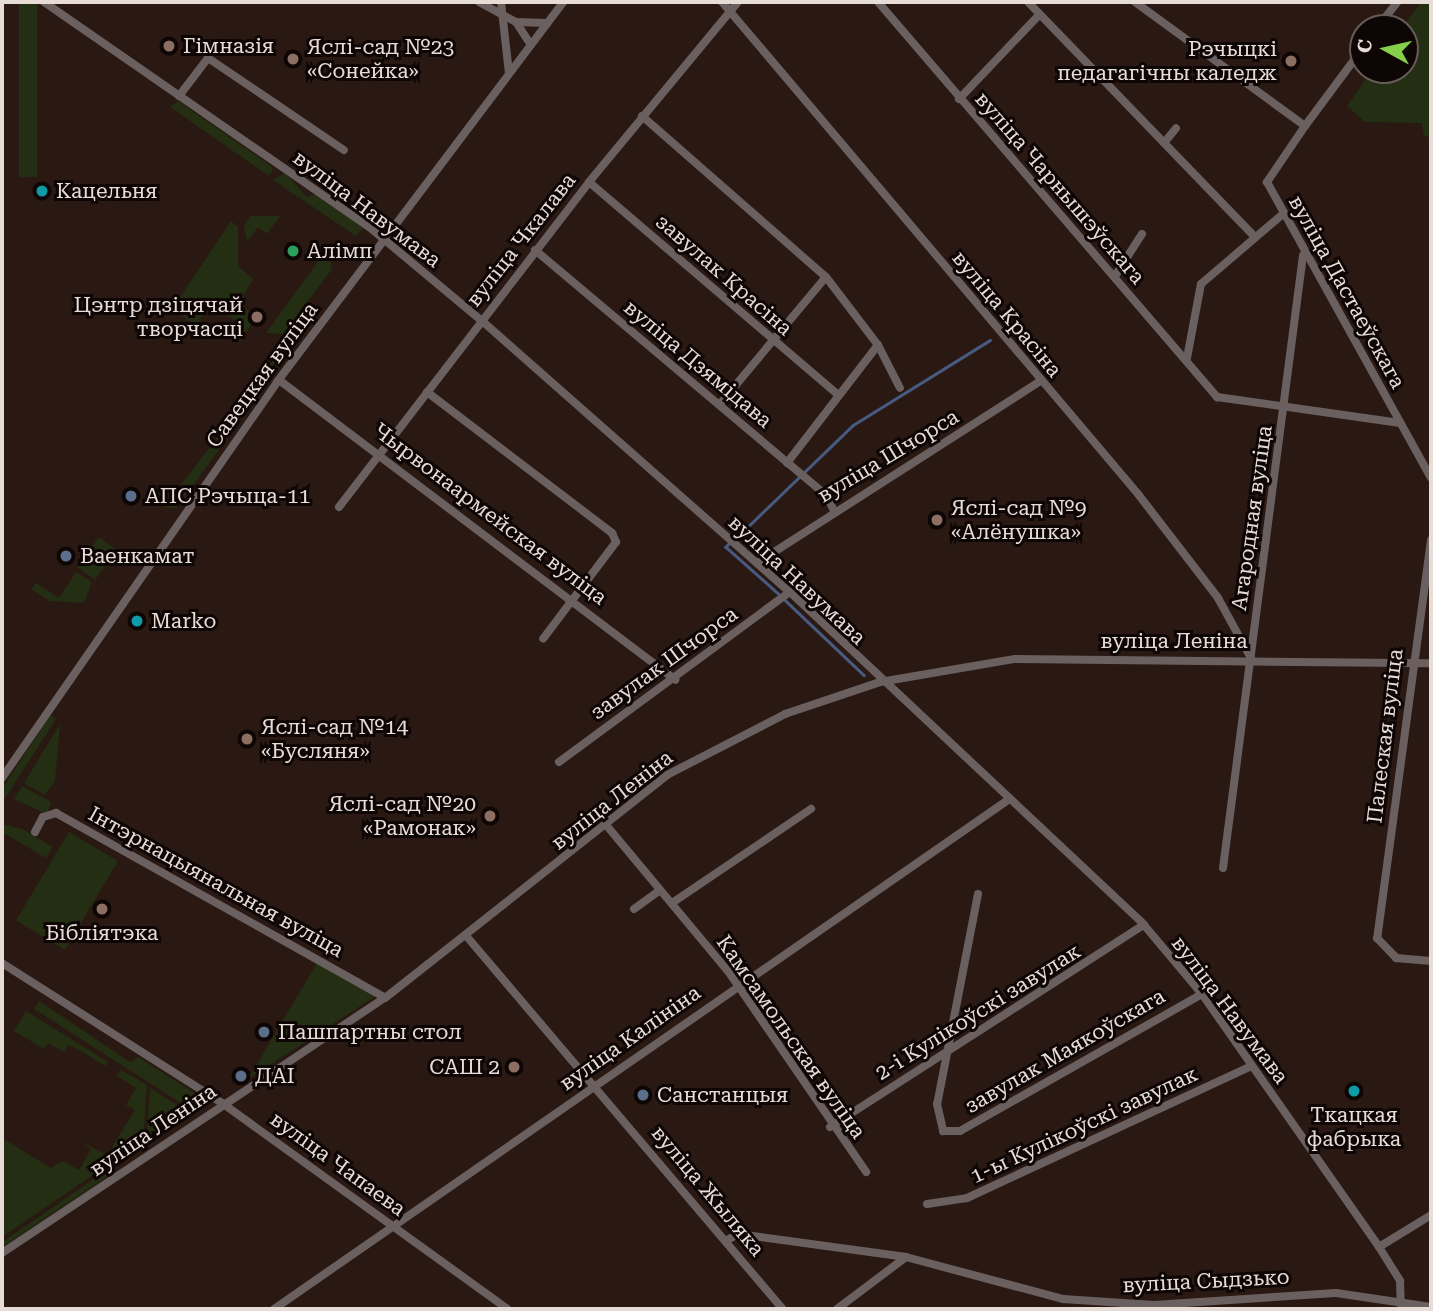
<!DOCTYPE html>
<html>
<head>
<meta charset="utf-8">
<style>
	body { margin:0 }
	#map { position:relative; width:1433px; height:1311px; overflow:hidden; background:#291912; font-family:"Roboto Serif",serif }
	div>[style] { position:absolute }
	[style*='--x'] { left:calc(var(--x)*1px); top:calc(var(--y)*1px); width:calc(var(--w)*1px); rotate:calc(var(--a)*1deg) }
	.green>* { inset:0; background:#232e12; transform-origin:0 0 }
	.stream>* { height:2.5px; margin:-1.25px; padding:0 1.25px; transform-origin:1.25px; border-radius:1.25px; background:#475a81 }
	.minor>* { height:8px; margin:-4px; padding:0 4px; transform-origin:4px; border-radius:4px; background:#6b6060 }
	.dots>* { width:19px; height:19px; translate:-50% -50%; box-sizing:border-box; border:4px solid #0d0604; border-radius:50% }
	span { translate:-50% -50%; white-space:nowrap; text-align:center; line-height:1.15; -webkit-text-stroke:6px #0d0604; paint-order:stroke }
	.poi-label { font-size:21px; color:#e8dcd7 }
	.left { translate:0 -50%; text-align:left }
	.right { translate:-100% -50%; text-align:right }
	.street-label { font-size:21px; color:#e8dcd7 }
	.frame { position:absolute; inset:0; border:4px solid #e8dcd7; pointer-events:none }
	.north { position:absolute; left:1349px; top:14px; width:70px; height:70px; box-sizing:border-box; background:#0d0604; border:2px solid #655c58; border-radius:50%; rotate:278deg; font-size:19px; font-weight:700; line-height:28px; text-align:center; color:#e8dcd7 }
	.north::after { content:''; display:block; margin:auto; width:24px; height:32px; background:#86cf4b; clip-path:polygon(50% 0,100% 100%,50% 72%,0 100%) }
</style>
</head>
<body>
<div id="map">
	<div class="green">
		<div style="left:19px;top:2px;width:18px;height:175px"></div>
		<div style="clip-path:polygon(1421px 2px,1431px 2px,1431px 137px,1424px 136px,1422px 123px,1365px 122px,1347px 106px,1372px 70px,1405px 70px,1402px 28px)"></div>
		<div style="clip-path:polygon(178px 101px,271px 166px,273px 170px,269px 176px,170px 107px)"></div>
		<div style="clip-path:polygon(285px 173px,307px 197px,315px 194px,364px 227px,356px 236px,273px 180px)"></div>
		<div style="clip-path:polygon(250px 216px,280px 216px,267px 234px,258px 227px,247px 242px,244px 227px)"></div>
		<div style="clip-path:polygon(231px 221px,238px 227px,238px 266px,253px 279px,239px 304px,257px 317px,239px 342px,228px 335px,236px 321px,210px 304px,199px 320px,212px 330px,209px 334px,172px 309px)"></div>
		<div style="clip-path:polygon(327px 249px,332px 269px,283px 334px,266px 333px)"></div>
		<div style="clip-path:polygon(309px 306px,320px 308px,311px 325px,277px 371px,267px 373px,262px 370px)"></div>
		<div style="clip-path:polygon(240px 408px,243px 416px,177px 508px,164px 507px)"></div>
		<div style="left:99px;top:537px;width:22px;height:37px;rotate:36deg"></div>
		<div style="clip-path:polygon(76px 572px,92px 582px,84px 603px,50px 601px,31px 589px,36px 583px,59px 598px)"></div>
		<div style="clip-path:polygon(50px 715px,56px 719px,2px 803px,2px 789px)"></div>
		<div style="clip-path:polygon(60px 724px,55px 781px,45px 795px,24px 783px)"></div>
		<div style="clip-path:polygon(22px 786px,51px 802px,47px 814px,14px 799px)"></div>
		<div style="clip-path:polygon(2px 824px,22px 829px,53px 847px,46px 858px,2px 832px)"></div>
		<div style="left:69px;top:832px;width:57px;height:103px;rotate:31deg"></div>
		<div style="clip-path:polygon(320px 958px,379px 994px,248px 1079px)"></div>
		<div style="clip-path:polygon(39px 1001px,130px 1062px,138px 1057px,201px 1097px,199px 1108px,195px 1112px,34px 1009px)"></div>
		<div style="clip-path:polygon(26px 1011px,108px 1062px,105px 1066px,76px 1048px,68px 1045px,64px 1052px,48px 1043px,44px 1049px,14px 1031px)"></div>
		<div style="clip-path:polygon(121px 1070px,147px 1085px,143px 1147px,127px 1157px,112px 1147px,135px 1110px,126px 1105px,136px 1088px,117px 1076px)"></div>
		<div style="clip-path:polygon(150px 1088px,191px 1114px,146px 1145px)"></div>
		<div style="clip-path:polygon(2px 1138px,51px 1168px,63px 1161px,79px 1170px,91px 1149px,81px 1141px,115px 1160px,2px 1237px)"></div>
		<div style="clip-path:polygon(117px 1163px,111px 1174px,2px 1247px,2px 1242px)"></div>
	</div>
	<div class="stream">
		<div style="--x:735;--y:539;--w:164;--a:-44"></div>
		<div style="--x:853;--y:425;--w:161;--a:-31.8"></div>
		<div style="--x:730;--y:543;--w:6;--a:135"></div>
		<div style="--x:726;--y:547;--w:72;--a:41.6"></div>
		<div style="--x:785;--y:600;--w:109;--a:43.5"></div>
	</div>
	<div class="minor">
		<div style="--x:44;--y:2;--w:394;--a:34.7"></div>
		<div style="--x:368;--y:226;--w:147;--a:39.8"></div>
		<div style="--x:481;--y:320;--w:412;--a:41.4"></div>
		<div style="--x:790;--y:592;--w:486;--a:43.2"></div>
		<div style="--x:1144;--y:925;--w:90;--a:50"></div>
		<div style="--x:1202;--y:994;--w:309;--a:55"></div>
		<div style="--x:1379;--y:1247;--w:40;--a:58"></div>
		<div style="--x:1400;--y:1281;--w:28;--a:88"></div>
		<div style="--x:479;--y:2;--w:42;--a:28.4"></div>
		<div style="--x:516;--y:22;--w:27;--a:57"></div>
		<div style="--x:501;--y:2;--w:71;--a:83.6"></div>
		<div style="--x:722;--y:2;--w:644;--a:49.78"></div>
		<div style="--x:1138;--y:494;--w:131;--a:52.4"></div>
		<div style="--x:1218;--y:598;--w:68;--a:61.2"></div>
		<div style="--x:878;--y:2;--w:521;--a:49.36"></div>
		<div style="--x:1217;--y:397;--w:185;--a:8.1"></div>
		<div style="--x:1028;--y:2;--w:322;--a:46"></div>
		<div style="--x:1135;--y:2;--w:210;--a:36.1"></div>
		<div style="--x:1305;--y:126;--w:68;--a:124.2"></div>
		<div style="--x:1267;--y:182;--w:338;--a:61"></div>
		<div style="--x:516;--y:22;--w:31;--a:2"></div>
		<div style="--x:1377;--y:28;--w:33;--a:-52"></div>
		<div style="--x:179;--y:96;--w:48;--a:-52.7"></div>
		<div style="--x:208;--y:58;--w:164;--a:34.1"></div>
		<div style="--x:959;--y:99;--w:116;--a:-46.4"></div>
		<div style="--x:642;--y:116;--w:244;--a:41.2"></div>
		<div style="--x:826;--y:277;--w:86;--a:52.6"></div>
		<div style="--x:878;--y:345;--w:48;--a:62.9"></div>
		<div style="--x:1305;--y:126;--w:97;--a:-53.4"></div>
		<div style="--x:1164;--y:143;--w:19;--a:-51"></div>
		<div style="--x:589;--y:182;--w:326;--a:40.5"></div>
		<div style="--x:535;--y:250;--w:380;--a:40.1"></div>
		<div style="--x:826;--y:495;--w:16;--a:63"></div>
		<div style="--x:1115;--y:276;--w:50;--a:-57.3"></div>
		<div style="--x:1187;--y:358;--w:75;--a:-79.3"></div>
		<div style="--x:1201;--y:284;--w:108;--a:-40.5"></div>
		<div style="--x:279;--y:380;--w:497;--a:37.1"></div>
		<div style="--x:427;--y:392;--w:233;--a:37.3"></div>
		<div style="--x:612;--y:533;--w:10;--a:66"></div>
		<div style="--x:616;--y:542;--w:121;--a:127"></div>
		<div style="--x:720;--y:404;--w:165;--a:-50.2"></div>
		<div style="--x:787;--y:463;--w:149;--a:-52.4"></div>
		<div style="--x:339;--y:507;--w:410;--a:-52.4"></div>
		<div style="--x:589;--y:182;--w:234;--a:-50.4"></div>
		<div style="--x:1431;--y:540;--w:402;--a:97.7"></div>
		<div style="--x:1377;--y:938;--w:28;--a:46"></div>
		<div style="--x:1396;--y:958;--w:35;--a:5"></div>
		<div style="--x:757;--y:563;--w:336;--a:-32.7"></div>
		<div style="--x:559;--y:762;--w:287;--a:-36.4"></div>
		<div style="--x:2;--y:778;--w:482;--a:-55.2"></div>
		<div style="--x:277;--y:382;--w:476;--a:-53"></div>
		<div style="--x:607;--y:826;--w:189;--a:50.2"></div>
		<div style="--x:728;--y:971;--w:244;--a:55.5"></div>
		<div style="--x:35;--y:832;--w:17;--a:-62"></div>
		<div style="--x:43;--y:817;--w:14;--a:-17"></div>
		<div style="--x:56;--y:813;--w:377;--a:29.3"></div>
		<div style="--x:1223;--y:868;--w:618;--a:-82.56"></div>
		<div style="--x:978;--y:894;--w:214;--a:101"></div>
		<div style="--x:937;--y:1104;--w:28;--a:77"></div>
		<div style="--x:943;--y:1131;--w:17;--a:0"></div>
		<div style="--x:960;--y:1131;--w:278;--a:-29.5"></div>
		<div style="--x:672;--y:903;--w:168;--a:-34.1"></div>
		<div style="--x:634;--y:909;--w:29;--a:-36"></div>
		<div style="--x:468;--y:938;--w:487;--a:49.7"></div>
		<div style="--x:2;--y:963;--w:261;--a:32.5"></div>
		<div style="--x:222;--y:1103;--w:352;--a:35.8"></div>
		<div style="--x:830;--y:1127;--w:373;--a:-32.8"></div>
		<div style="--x:927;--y:1204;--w:40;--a:-8.5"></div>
		<div style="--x:967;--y:1198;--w:314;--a:-24.9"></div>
		<div style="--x:729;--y:1239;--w:10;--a:-29"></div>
		<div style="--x:738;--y:1234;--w:170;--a:7.8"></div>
		<div style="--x:1379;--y:1247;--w:61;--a:-31.6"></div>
		<div style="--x:2;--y:1253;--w:460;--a:-33.7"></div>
		<div style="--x:385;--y:998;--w:360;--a:-38.3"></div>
		<div style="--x:667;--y:775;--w:133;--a:-27.3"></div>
		<div style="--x:785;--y:714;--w:100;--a:-18.6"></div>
		<div style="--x:880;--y:682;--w:137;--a:-9.7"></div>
		<div style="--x:1015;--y:659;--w:416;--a:0.6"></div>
		<div style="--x:274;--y:1309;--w:893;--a:-34.74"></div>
		<div style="--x:837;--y:1309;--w:86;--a:-37"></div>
		<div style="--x:906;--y:1257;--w:163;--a:15"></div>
		<div style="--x:1063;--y:1299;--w:91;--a:3.8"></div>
		<div style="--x:1154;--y:1305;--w:182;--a:-3.8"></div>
		<div style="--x:1336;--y:1293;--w:96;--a:8.4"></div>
	</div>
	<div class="dots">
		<div style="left:169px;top:46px;background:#8d6e63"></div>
		<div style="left:293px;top:59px;background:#8d6e63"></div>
		<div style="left:1291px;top:61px;background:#8d6e63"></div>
		<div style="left:42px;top:191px;background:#0f9aa8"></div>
		<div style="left:293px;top:251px;background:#2e9e5b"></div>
		<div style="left:257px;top:317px;background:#8d6e63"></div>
		<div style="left:131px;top:496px;background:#5c6f8a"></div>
		<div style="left:937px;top:520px;background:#8d6e63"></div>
		<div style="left:66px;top:556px;background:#5c6f8a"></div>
		<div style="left:137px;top:621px;background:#0f9aa8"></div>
		<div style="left:247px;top:739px;background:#8d6e63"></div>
		<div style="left:490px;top:816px;background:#8d6e63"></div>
		<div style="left:102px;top:909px;background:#8d6e63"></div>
		<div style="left:264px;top:1032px;background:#5c6f8a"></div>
		<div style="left:514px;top:1067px;background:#8d6e63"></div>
		<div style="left:241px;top:1076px;background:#5c6f8a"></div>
		<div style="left:1354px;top:1091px;background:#0f9aa8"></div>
		<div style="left:643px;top:1095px;background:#5c6f8a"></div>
	</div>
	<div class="poi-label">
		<span class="left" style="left:183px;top:46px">Гімназія</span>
		<span class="left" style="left:307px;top:59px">Яслі-сад №23<br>«Сонейка»</span>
		<span class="right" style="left:1277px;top:61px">Рэчыцкі<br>педагагічны каледж</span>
		<span class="left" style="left:56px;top:191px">Кацельня</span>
		<span class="left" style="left:307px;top:251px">Алімп</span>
		<span class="right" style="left:243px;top:317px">Цэнтр дзіцячай<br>творчасці</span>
		<span class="left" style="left:145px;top:496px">АПС Рэчыца-11</span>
		<span class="left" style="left:951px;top:520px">Яслі-сад №9<br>«Алёнушка»</span>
		<span class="left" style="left:80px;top:556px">Ваенкамат</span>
		<span class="left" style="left:151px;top:621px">Marko</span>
		<span class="left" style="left:261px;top:739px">Яслі-сад №14<br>«Бусляня»</span>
		<span class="right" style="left:476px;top:816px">Яслі-сад №20<br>«Рамонак»</span>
		<span style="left:102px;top:933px">Бібліятэка</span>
		<span class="left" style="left:278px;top:1032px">Пашпартны стол</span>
		<span class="right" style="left:500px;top:1067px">САШ 2</span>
		<span class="left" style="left:255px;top:1076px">ДАІ</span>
		<span class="left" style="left:657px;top:1095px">Санстанцыя</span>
		<span style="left:1354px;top:1127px">Ткацкая<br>фабрыка</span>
	</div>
	<div class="street-label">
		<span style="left:1060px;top:188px;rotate:49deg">вуліца Чарнышэўскага</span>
		<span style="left:367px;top:209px;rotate:37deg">вуліца Навумава</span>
		<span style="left:521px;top:240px;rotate:-52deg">вуліца Чкалава</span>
		<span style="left:724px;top:275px;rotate:41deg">завулак Красіна</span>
		<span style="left:1347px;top:292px;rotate:61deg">вуліца Дастаеўскага</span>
		<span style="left:1007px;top:314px;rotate:50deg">вуліца Красіна</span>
		<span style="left:698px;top:364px;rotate:40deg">вуліца Дзямідава</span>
		<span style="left:262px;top:375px;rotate:-54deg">Савецкая вуліца</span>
		<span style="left:888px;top:456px;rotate:-31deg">вуліца Шчорса</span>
		<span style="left:490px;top:514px;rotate:37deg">Чырвонаармейская вуліца</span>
		<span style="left:1252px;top:518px;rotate:-82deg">Агародная вуліца</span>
		<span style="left:797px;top:580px;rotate:43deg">вуліца Навумава</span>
		<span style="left:1174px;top:641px">вуліца Леніна</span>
		<span style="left:664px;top:663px;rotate:-36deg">завулак Шчорса</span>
		<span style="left:1385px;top:736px;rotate:-83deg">Палеская вуліца</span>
		<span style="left:612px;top:800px;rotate:-38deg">вуліца Леніна</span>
		<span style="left:216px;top:882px;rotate:29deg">Інтэрнацыянальная вуліца</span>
		<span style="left:1230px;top:1010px;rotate:53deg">вуліца Навумава</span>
		<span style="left:978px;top:1012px;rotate:-32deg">2-і Кулікоўскі завулак</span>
		<span style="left:791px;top:1037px;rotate:55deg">Камсамольская вуліца</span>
		<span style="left:630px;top:1038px;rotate:-35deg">вуліца Калініна</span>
		<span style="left:1065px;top:1051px;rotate:-30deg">завулак Маякоўскага</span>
		<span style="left:1084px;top:1125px;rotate:-25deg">1-ы Кулікоўскі завулак</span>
		<span style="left:153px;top:1130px;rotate:-34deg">вуліца Леніна</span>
		<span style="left:338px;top:1164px;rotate:36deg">вуліца Чапаева</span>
		<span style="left:708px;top:1191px;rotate:50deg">вуліца Жыляка</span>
		<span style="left:1206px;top:1281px;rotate:-3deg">вуліца Сыдзько</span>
	</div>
	<div class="frame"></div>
	<div class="north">С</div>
</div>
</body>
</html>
